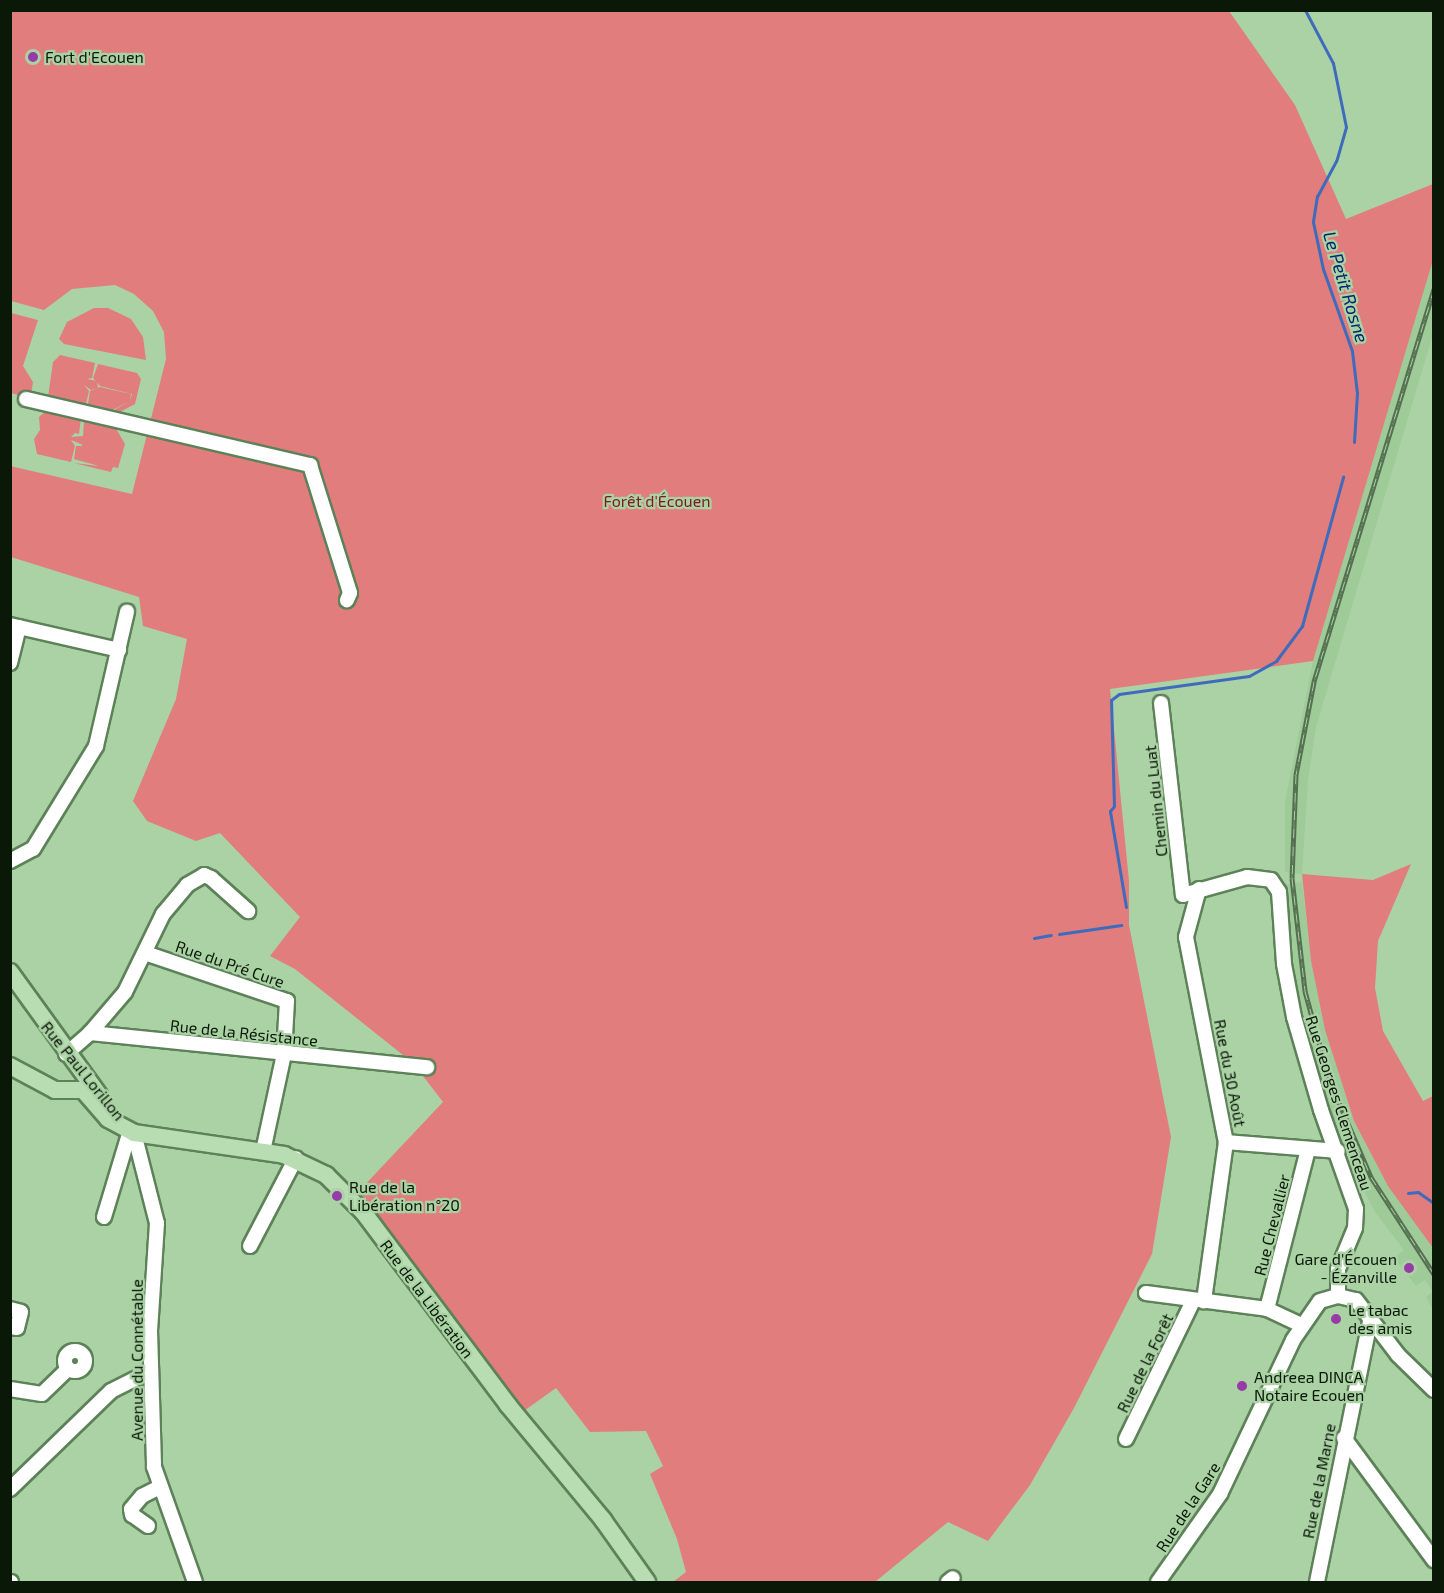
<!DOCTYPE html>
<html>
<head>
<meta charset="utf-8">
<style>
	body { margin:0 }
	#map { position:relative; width:1444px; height:1593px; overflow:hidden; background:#abd2a5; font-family:"Exo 2",sans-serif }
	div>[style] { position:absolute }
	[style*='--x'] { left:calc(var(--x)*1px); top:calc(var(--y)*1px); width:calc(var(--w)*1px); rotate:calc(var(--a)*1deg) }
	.built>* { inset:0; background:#9ecb98 }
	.green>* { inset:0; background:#e17d7c }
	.stream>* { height:3px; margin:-1.5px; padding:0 1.5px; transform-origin:1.5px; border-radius:1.5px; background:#3f6bbd }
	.roads { filter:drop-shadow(2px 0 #5d8158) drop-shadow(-2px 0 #5d8158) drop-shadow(0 2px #5d8158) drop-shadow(0 -2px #5d8158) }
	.minor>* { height:14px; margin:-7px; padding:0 7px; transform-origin:7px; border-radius:7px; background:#fff }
	.minor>.ring { margin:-7px; padding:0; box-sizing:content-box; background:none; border:14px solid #fff; border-radius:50% }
	.major>* { height:16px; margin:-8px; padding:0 8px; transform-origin:8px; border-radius:8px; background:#b8ddb3 }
	.rail>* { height:5px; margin-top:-2.5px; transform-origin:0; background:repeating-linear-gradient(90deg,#abd2a5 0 9px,#556f51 0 18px); box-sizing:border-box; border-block:2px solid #556f51 }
	.dots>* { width:16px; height:16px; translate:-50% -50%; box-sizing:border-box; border:3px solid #abd2a5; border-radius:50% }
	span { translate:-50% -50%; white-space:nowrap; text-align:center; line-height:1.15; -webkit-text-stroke:4.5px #abd2a5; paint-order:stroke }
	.poi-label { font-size:16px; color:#0a1808 }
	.left { translate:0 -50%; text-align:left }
	.right { translate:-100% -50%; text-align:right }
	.park-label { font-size:16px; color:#7d1822 }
	.street-label { font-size:16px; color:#0a1808 }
	.water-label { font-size:18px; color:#012771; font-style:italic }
	.frame { position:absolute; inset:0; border:12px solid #0a1808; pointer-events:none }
</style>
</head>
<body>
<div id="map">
	<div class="built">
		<div style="clip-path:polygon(1433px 260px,1433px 334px,1316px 727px,1308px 780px,1302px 874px,1285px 872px,1285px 802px,1313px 661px)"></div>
		<div style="clip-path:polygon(1302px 882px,1311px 961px,1325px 1030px,1354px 1121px,1433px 1248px,1433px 1310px,1426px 1297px,1433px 1292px,1425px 1280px,1416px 1286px,1394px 1258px,1404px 1250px,1375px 1212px,1357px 1178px,1320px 1082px,1296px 980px,1286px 884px)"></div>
	</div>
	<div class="green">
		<div style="clip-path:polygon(11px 11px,1229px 11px,1295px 105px,1346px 219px,1433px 184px,1433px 260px,1313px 661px,1110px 689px,1129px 881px,1129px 925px,1171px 1137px,1152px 1254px,1074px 1408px,1030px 1485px,988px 1541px,948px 1522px,875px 1582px,673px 1582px,686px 1572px,677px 1539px,650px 1474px,663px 1466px,646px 1431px,590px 1432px,556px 1388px,521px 1413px,359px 1191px,443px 1102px,413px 1063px,295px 969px,270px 956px,300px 917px,220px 833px,196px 841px,147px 821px,133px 801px,176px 699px,187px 639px,143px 626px,139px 597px,11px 557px,10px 466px,132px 494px,166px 359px,164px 332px,153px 311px,134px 294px,115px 285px,72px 289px,44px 310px,11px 301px)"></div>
		<div style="clip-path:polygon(94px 308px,108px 308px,131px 319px,143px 337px,146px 360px,64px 344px,59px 339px,67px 322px)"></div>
		<div style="clip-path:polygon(11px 313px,38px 320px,23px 366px,33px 382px,31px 395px,26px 397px,11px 393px)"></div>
		<div style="clip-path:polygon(60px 355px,95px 363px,92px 378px,87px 379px,97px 381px,98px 388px,91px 390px,84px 385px,89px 391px,86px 404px,71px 401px,84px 407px,48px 397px,53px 362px)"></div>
		<div style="clip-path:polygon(98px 364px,137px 373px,141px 379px,135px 404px,116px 414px,89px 407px,113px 411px,129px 401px,113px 410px,88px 404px,90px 391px,100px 387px,131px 394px,130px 401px,132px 394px,100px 386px,93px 378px)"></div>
		<div style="clip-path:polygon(47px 410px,81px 418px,79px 434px,75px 433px,71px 437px,83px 436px,84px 419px,114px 425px,125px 444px,118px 468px,113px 467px,111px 472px,74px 463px,99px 466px,74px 459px,76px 446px,81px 446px,83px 445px,71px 440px,75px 446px,71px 462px,37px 454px,34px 439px,40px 430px,39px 417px)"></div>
		<div style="clip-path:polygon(1411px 864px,1378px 941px,1375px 988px,1383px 1031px,1423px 1101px,1433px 1096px,1433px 1248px,1388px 1186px,1354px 1121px,1325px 1030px,1311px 961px,1302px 874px,1373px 880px)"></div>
	</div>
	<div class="stream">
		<div style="--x:1305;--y:10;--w:60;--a:62.2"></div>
		<div style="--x:1333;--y:63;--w:65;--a:78.5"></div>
		<div style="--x:1346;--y:127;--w:35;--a:106"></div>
		<div style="--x:1336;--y:161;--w:40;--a:118"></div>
		<div style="--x:1317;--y:196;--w:26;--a:99"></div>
		<div style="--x:1313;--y:222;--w:48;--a:78"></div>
		<div style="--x:1323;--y:269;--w:87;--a:70.5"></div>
		<div style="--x:1352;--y:351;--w:42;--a:83.2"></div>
		<div style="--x:1357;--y:393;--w:49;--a:93.5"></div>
		<div style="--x:1126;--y:907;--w:97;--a:-99.5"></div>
		<div style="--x:1110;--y:811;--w:6;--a:-51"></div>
		<div style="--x:1114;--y:806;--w:106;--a:-91.6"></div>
		<div style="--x:1111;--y:700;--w:10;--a:-37"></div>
		<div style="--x:1119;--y:694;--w:131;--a:-7.9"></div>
		<div style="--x:1249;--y:676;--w:31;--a:-29"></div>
		<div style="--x:1276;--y:661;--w:44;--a:-53.4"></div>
		<div style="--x:1302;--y:626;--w:155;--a:-74.6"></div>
		<div style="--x:1059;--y:934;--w:63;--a:-8.3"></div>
		<div style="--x:1034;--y:938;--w:17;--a:-10"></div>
		<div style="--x:1408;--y:1193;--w:10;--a:-6"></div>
		<div style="--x:1418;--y:1192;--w:19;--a:35"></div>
	</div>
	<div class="roads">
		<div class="minor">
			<div style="--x:26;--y:399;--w:292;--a:13.1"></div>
			<div style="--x:310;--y:465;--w:134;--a:72.6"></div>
			<div style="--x:350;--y:593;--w:8;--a:113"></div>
			<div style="--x:10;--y:625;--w:112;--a:12.9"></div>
			<div style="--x:10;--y:663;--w:37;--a:-76"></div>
			<div style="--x:1161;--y:703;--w:193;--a:83.5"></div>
			<div style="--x:1183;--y:895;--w:66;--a:-15.7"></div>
			<div style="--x:1247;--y:877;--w:24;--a:7"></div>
			<div style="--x:1271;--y:880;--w:14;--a:56"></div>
			<div style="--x:1279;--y:892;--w:72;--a:86"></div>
			<div style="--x:1284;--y:964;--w:54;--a:79.3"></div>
			<div style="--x:1294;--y:1017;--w:97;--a:73.8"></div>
			<div style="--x:1321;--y:1110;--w:105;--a:70.5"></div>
			<div style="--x:1356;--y:1209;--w:19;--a:93"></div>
			<div style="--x:1355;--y:1228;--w:44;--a:112.5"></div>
			<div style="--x:1338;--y:1269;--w:27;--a:90"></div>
			<div style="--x:10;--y:861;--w:26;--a:-28"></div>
			<div style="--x:33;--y:849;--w:121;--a:-58.5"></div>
			<div style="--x:96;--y:746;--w:138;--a:-77"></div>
			<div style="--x:1199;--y:889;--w:50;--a:105.2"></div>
			<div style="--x:1186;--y:937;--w:209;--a:79"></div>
			<div style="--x:1226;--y:1142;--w:161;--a:97.9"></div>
			<div style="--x:145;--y:953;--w:150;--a:18.7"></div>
			<div style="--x:287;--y:1001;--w:53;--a:93.2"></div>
			<div style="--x:284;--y:1054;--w:99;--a:102.2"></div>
			<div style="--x:90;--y:1033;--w:54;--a:-49.5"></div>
			<div style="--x:125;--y:992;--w:87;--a:-64"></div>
			<div style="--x:163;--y:914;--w:38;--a:-50"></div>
			<div style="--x:187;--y:885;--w:20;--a:-30"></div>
			<div style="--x:204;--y:875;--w:8;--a:23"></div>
			<div style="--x:211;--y:878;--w:50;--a:41.7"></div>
			<div style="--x:66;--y:1054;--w:32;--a:-41"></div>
			<div style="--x:90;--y:1033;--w:339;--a:5.8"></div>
			<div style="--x:134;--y:1133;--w:93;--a:75.7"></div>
			<div style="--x:157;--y:1223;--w:107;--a:93.7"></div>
			<div style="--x:150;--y:1330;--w:137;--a:88.3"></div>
			<div style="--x:154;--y:1467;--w:122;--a:70.4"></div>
			<div style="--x:1226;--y:1142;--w:112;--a:4.6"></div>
			<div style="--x:104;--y:1217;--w:90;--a:-73.2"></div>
			<div style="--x:250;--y:1246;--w:99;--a:-62.4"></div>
			<div style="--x:1146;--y:1293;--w:122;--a:7.5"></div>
			<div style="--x:1267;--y:1309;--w:38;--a:25"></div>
			<div style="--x:10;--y:1309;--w:11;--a:15"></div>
			<div style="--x:21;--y:1312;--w:16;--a:104"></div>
			<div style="--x:17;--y:1328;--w:7;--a:-172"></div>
			<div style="--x:1267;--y:1309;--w:165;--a:-75.6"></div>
			<div class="ring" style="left:65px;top:1351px;width:6px;height:6px"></div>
			<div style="--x:10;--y:1389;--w:32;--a:9"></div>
			<div style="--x:42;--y:1394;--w:36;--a:-44"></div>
			<div style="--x:1344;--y:1438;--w:152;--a:53.6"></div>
			<div style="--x:1126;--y:1439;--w:153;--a:-64.1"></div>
			<div style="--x:10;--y:1489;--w:141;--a:-44.1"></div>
			<div style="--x:111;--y:1391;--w:45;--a:-26.6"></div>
			<div style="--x:148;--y:1526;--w:19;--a:-145"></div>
			<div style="--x:132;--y:1515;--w:6;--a:-99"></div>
			<div style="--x:131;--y:1509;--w:17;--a:-50"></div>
			<div style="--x:142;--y:1496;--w:20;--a:-27"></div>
			<div style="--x:10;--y:1582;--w:1;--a:0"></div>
			<div style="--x:948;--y:1582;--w:6;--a:-39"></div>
			<div style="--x:1158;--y:1582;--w:108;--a:-54.8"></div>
			<div style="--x:1220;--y:1494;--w:170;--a:-64.6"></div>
			<div style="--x:1293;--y:1340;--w:47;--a:-55.3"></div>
			<div style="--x:1320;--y:1301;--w:19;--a:-16"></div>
			<div style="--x:1338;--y:1296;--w:18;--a:13"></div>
			<div style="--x:1356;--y:1300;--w:69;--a:52.6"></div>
			<div style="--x:1398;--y:1355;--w:50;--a:44.2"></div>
			<div style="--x:1317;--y:1582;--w:271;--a:-78.5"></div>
		</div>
		<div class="major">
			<div style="--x:10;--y:972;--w:152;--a:54.1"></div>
			<div style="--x:10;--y:1066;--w:51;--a:28.1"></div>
			<div style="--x:55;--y:1090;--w:28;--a:0"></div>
			<div style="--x:83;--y:1090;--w:38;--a:49"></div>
			<div style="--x:108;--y:1119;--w:30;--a:28"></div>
			<div style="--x:134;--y:1133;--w:152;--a:8.3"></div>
			<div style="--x:284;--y:1155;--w:47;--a:25.5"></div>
			<div style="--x:326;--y:1175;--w:54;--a:45"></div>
			<div style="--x:364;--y:1213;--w:240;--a:53.1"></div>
			<div style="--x:508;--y:1405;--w:149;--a:50.4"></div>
			<div style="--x:603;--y:1520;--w:76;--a:54.6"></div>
		</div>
	</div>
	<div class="rail">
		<div style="--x:1434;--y:289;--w:411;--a:107"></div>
		<div style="--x:1314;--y:682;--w:95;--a:101"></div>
		<div style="--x:1296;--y:775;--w:103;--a:92.2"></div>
		<div style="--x:1292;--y:878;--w:114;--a:83.4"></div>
		<div style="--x:1305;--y:991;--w:91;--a:74.7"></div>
		<div style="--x:1329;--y:1079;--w:107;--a:66.8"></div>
		<div style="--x:1371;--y:1177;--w:116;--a:57"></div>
	</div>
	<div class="dots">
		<div style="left:33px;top:57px;background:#973ca6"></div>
		<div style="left:337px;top:1196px;background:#973ca6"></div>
		<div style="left:1409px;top:1268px;background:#973ca6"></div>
		<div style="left:1336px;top:1319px;background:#973ca6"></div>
		<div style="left:1242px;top:1386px;background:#973ca6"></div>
	</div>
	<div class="poi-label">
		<span class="left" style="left:45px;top:57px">Fort d'Ecouen</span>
		<span class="left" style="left:349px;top:1196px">Rue de la<br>Libération n°20</span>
		<span class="right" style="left:1397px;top:1268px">Gare d'Écouen<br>- Ézanville</span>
		<span class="left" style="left:1348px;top:1319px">Le tabac<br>des amis</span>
		<span class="left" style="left:1254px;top:1386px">Andreea DINCA<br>Notaire Ecouen</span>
	</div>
	<div class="park-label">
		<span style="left:657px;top:501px">Forêt d'Écouen</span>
	</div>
	<div class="street-label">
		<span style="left:1156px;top:801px;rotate:-96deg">Chemin du Luat</span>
		<span style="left:230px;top:964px;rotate:19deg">Rue du Pré Cure</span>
		<span style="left:244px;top:1033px;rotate:6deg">Rue de la Résistance</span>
		<span style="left:83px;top:1071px;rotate:51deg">Rue Paul Lorillon</span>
		<span style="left:1230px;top:1073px;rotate:79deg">Rue du 30 Août</span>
		<span style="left:1339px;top:1103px;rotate:72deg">Rue Georges Clemenceau</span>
		<span style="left:1272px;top:1225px;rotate:-76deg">Rue Chevallier</span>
		<span style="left:427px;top:1299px;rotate:53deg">Rue de la Libération</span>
		<span style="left:137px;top:1360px;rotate:-90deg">Avenue du Connétable</span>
		<span style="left:1145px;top:1363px;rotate:-64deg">Rue de la Forêt</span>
		<span style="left:1319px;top:1481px;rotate:-79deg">Rue de la Marne</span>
		<span style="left:1188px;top:1507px;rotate:-57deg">Rue de la Gare</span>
	</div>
	<div class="water-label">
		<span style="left:1346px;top:287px;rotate:73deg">Le Petit Rosne</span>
	</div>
	<div class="frame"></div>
</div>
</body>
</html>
